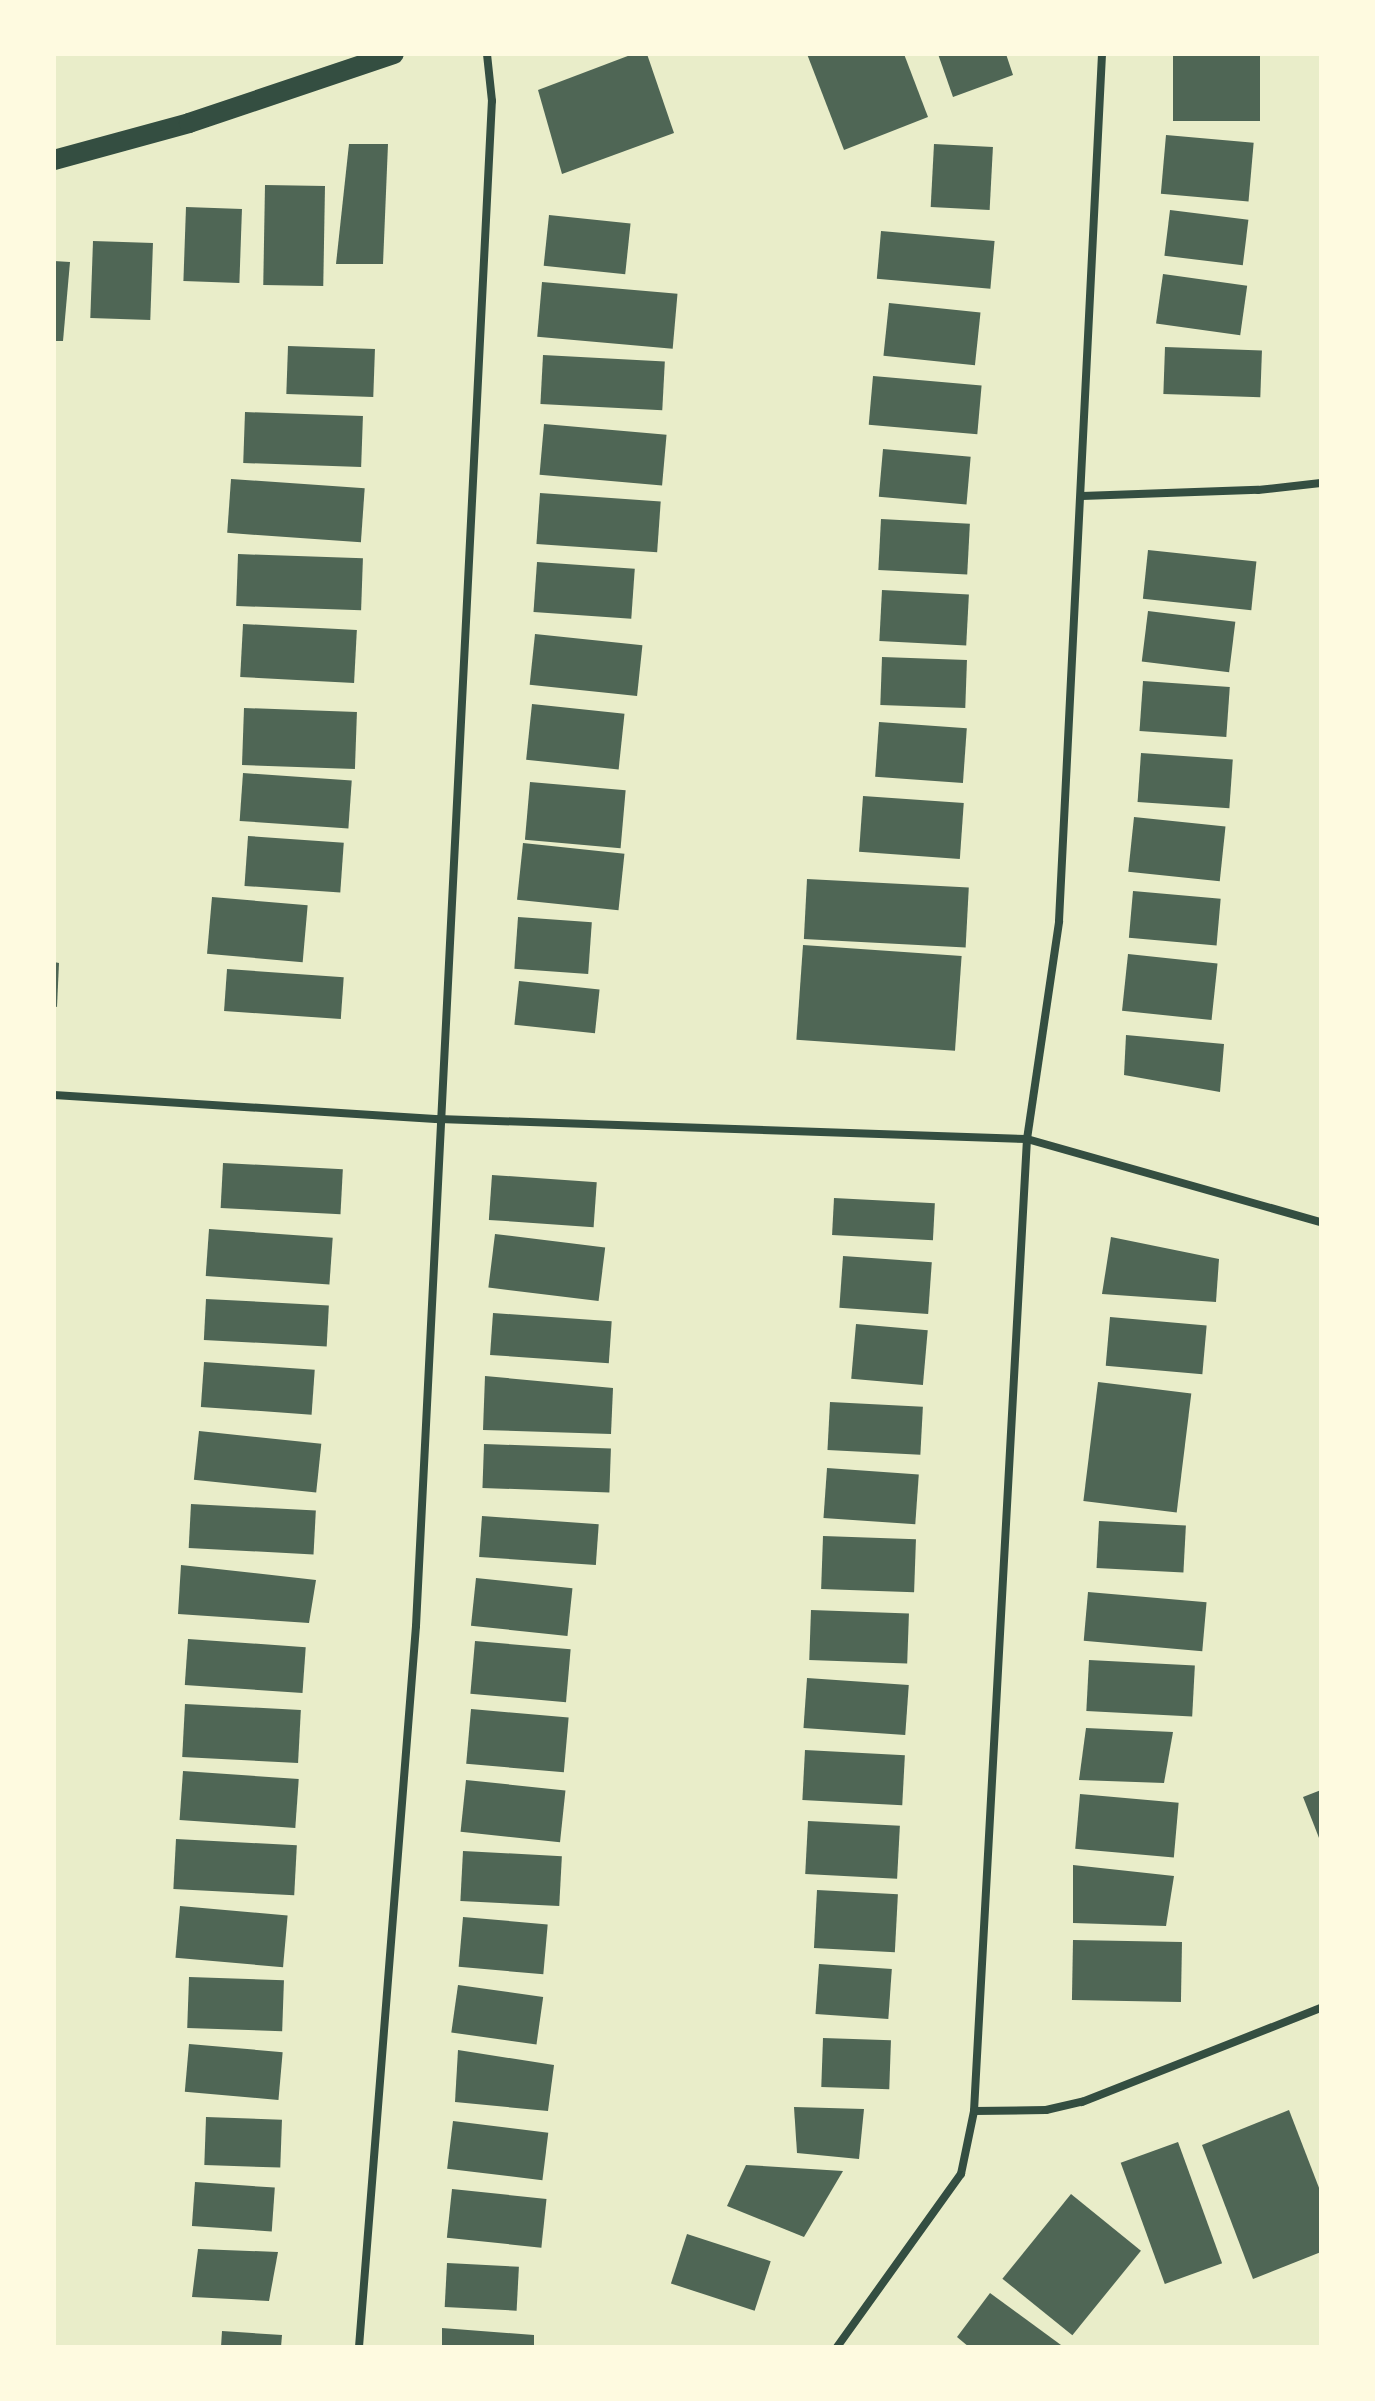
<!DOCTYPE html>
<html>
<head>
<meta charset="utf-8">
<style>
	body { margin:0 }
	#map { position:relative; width:1375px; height:2401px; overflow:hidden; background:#e9edc9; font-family:Raleway,sans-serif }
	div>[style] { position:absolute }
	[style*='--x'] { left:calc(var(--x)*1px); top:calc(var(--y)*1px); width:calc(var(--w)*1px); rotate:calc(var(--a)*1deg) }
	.building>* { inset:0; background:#4f6655; transform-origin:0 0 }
	.minor>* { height:8px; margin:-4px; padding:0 4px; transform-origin:4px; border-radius:4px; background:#344e41 }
	.primary>* { height:20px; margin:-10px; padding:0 10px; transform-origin:10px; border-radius:10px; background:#344e41 }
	span { translate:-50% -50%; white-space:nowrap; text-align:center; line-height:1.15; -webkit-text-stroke:8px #fefae0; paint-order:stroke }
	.frame { position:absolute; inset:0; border:56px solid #fefae0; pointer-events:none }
</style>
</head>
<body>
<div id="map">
	<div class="building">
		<div style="clip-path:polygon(633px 54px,647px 54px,674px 133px,562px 174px,538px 90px)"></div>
		<div style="clip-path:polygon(807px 54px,904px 54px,928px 117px,844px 150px)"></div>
		<div style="clip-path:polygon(938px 54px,1006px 54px,1013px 75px,953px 97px)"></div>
		<div style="left:1173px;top:54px;width:87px;height:67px"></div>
		<div style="left:1166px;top:135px;width:88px;height:59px;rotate:5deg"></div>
		<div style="clip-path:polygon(349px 144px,388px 144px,383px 264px,336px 264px)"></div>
		<div style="left:934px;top:144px;width:59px;height:63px;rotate:3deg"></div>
		<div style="left:265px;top:185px;width:60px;height:100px;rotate:1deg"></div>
		<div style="left:186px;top:207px;width:56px;height:74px;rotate:2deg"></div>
		<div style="left:1170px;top:210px;width:79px;height:46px;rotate:7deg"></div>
		<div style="left:549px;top:215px;width:82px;height:51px;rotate:6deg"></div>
		<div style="left:881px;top:231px;width:114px;height:48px;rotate:5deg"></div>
		<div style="left:93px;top:241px;width:60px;height:77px;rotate:2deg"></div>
		<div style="clip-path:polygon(54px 261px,70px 262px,63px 341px,54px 341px)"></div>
		<div style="left:1163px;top:274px;width:85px;height:50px;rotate:8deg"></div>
		<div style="left:542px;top:282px;width:136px;height:55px;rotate:5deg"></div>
		<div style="left:889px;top:303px;width:92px;height:53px;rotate:6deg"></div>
		<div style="left:288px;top:346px;width:87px;height:48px;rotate:2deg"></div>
		<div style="left:1165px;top:347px;width:97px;height:47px;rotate:2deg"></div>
		<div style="left:543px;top:355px;width:122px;height:49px;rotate:3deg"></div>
		<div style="left:873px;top:376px;width:109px;height:49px;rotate:5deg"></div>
		<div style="left:245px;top:412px;width:118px;height:51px;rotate:2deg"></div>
		<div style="left:544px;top:424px;width:123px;height:51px;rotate:5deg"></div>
		<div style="left:883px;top:449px;width:88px;height:48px;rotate:5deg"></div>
		<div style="left:231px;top:479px;width:134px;height:54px;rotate:4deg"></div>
		<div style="left:540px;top:493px;width:121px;height:51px;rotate:4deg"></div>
		<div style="left:881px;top:519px;width:89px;height:51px;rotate:3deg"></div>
		<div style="left:1148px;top:550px;width:109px;height:49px;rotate:6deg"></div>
		<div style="left:238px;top:554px;width:125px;height:52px;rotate:2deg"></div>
		<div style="left:537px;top:562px;width:98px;height:50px;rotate:4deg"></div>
		<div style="left:882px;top:590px;width:87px;height:51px;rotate:3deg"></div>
		<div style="left:1148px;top:611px;width:88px;height:51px;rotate:7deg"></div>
		<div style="left:243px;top:624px;width:114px;height:53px;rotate:3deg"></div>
		<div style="left:535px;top:634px;width:108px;height:51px;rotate:6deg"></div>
		<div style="left:882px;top:657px;width:85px;height:48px;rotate:2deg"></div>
		<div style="left:1143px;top:681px;width:87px;height:50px;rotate:4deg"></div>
		<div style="left:532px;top:704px;width:93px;height:56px;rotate:6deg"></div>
		<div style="left:244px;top:708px;width:113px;height:57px;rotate:2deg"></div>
		<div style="left:879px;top:722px;width:88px;height:55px;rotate:4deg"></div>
		<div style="left:1141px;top:753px;width:92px;height:49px;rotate:4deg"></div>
		<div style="left:243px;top:773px;width:109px;height:48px;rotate:4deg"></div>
		<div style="left:530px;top:782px;width:96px;height:58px;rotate:5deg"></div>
		<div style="left:863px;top:796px;width:101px;height:56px;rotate:4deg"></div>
		<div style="left:1134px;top:817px;width:92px;height:55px;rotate:6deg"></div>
		<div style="left:248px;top:836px;width:96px;height:50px;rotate:4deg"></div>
		<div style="left:523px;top:843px;width:102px;height:57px;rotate:6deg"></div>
		<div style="left:807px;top:879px;width:162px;height:60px;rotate:3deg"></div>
		<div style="left:1133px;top:891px;width:88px;height:47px;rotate:5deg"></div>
		<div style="left:212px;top:897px;width:96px;height:57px;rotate:5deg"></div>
		<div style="left:518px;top:917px;width:74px;height:52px;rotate:4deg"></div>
		<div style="left:803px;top:945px;width:159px;height:95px;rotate:4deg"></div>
		<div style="left:1128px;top:954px;width:90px;height:57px;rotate:6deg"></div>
		<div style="clip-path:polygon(54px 962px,59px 963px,57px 1007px,54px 1006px)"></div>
		<div style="left:227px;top:969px;width:117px;height:42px;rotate:4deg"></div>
		<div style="left:519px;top:981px;width:81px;height:44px;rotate:6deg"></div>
		<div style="clip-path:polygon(1126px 1035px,1224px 1044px,1220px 1092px,1124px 1075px)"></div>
		<div style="left:223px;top:1163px;width:120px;height:45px;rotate:3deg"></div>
		<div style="left:492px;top:1175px;width:105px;height:45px;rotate:4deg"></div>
		<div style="left:834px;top:1198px;width:101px;height:37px;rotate:3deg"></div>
		<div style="left:209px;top:1229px;width:124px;height:47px;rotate:4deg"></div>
		<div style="left:495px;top:1234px;width:111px;height:54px;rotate:7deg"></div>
		<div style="clip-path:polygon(1111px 1237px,1219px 1259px,1216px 1302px,1102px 1294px)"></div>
		<div style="left:843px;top:1256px;width:89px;height:52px;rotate:4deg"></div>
		<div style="left:206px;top:1299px;width:123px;height:41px;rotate:3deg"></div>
		<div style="left:493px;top:1313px;width:119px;height:42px;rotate:4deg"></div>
		<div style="left:1110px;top:1317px;width:97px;height:49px;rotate:5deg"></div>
		<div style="left:856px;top:1324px;width:72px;height:55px;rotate:5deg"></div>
		<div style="left:204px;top:1362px;width:111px;height:45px;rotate:4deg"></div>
		<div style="clip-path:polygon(485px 1376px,613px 1388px,611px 1434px,483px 1430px)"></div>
		<div style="left:1098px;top:1382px;width:94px;height:120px;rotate:7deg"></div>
		<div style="left:830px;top:1402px;width:93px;height:48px;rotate:3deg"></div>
		<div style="left:199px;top:1431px;width:123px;height:49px;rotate:6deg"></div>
		<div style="left:484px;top:1444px;width:127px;height:44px;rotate:2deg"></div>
		<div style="left:827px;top:1468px;width:92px;height:50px;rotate:4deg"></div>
		<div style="left:191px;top:1504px;width:125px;height:44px;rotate:3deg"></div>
		<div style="left:482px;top:1516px;width:117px;height:41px;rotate:4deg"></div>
		<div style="left:1099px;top:1521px;width:87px;height:47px;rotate:3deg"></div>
		<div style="left:823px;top:1536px;width:93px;height:53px;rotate:2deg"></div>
		<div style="clip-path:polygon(181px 1565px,316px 1580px,309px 1623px,178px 1614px)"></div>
		<div style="left:476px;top:1578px;width:97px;height:48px;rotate:6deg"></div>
		<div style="left:1088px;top:1592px;width:119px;height:49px;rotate:5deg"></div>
		<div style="left:811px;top:1610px;width:98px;height:50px;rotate:2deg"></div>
		<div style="left:188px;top:1639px;width:118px;height:46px;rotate:4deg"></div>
		<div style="left:475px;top:1641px;width:96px;height:53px;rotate:5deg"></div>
		<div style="left:1089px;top:1660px;width:106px;height:51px;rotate:3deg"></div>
		<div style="left:807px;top:1678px;width:102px;height:50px;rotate:4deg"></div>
		<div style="left:185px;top:1704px;width:116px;height:53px;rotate:3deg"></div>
		<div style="left:471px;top:1709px;width:98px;height:55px;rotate:5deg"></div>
		<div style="clip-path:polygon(1086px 1728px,1173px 1732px,1164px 1783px,1079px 1780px)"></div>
		<div style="left:805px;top:1750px;width:100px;height:50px;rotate:3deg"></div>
		<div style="left:183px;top:1771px;width:116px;height:49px;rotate:4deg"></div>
		<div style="left:466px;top:1780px;width:100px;height:52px;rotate:6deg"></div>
		<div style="clip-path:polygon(1321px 1790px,1321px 1843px,1303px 1797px)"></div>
		<div style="left:1080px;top:1794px;width:99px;height:55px;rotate:5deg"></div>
		<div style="left:808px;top:1821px;width:92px;height:53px;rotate:3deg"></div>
		<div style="left:176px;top:1839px;width:121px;height:50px;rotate:3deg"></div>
		<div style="left:463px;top:1851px;width:99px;height:50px;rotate:3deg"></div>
		<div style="clip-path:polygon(1073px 1865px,1174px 1876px,1166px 1926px,1073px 1923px)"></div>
		<div style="left:817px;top:1890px;width:81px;height:58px;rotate:3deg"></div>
		<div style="left:180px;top:1906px;width:108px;height:52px;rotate:5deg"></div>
		<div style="left:463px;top:1917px;width:85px;height:50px;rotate:5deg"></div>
		<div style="left:1073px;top:1940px;width:109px;height:60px;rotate:1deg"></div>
		<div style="left:819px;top:1964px;width:73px;height:50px;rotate:4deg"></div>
		<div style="left:189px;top:1977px;width:95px;height:51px;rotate:2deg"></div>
		<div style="left:458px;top:1985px;width:86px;height:48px;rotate:8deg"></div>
		<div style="left:823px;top:2038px;width:68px;height:49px;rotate:2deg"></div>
		<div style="left:189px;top:2044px;width:94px;height:48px;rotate:5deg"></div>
		<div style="clip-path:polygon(458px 2050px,554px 2065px,548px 2111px,455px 2102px)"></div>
		<div style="clip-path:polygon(794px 2107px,864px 2109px,859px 2159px,797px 2153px)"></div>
		<div style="clip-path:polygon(1289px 2110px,1321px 2193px,1321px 2252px,1253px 2279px,1202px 2145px)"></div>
		<div style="left:206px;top:2117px;width:76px;height:48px;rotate:2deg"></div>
		<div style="left:453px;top:2121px;width:96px;height:48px;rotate:7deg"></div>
		<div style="left:1178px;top:2142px;width:129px;height:61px;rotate:70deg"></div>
		<div style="clip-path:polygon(746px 2165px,843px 2171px,804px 2237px,727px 2206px)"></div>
		<div style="left:195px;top:2182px;width:80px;height:44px;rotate:4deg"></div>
		<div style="left:452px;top:2189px;width:95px;height:49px;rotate:6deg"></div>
		<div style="left:1071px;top:2194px;width:90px;height:109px;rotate:39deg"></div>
		<div style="left:687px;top:2234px;width:88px;height:52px;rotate:18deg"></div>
		<div style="clip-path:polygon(198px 2249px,278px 2252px,269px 2301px,192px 2297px)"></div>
		<div style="left:447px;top:2263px;width:72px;height:44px;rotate:3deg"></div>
		<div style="clip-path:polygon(990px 2293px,1061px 2345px,1060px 2347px,969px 2347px,957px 2337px)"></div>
		<div style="clip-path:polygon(442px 2328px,534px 2335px,534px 2347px,442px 2347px)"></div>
		<div style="clip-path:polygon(222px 2331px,282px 2335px,281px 2347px,221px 2347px)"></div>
	</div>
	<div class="minor">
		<div style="--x:1082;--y:496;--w:176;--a:-2"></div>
		<div style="--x:1258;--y:490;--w:63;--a:-6.3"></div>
		<div style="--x:54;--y:1095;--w:386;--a:3.6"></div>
		<div style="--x:439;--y:1119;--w:588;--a:1.95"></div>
		<div style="--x:1027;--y:1139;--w:305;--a:15.8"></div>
		<div style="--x:974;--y:2111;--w:72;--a:-0.8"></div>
		<div style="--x:1046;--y:2110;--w:37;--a:-13"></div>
		<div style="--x:1082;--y:2102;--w:257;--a:-21.5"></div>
		<div style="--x:359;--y:2347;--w:723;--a:-85.48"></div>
		<div style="--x:416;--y:1626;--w:1527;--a:-87.15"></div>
		<div style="--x:492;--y:101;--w:47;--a:-96.1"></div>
		<div style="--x:837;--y:2347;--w:213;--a:-54.4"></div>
		<div style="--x:961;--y:2174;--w:64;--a:-78.3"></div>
		<div style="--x:974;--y:2111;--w:973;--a:-86.88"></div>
		<div style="--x:1027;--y:1139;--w:220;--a:-81.6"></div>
		<div style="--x:1059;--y:921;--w:868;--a:-87.16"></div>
	</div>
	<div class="primary">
		<div style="--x:54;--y:160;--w:140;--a:-15.3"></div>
		<div style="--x:189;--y:123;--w:216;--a:-18.6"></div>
	</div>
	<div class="frame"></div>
</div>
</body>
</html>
